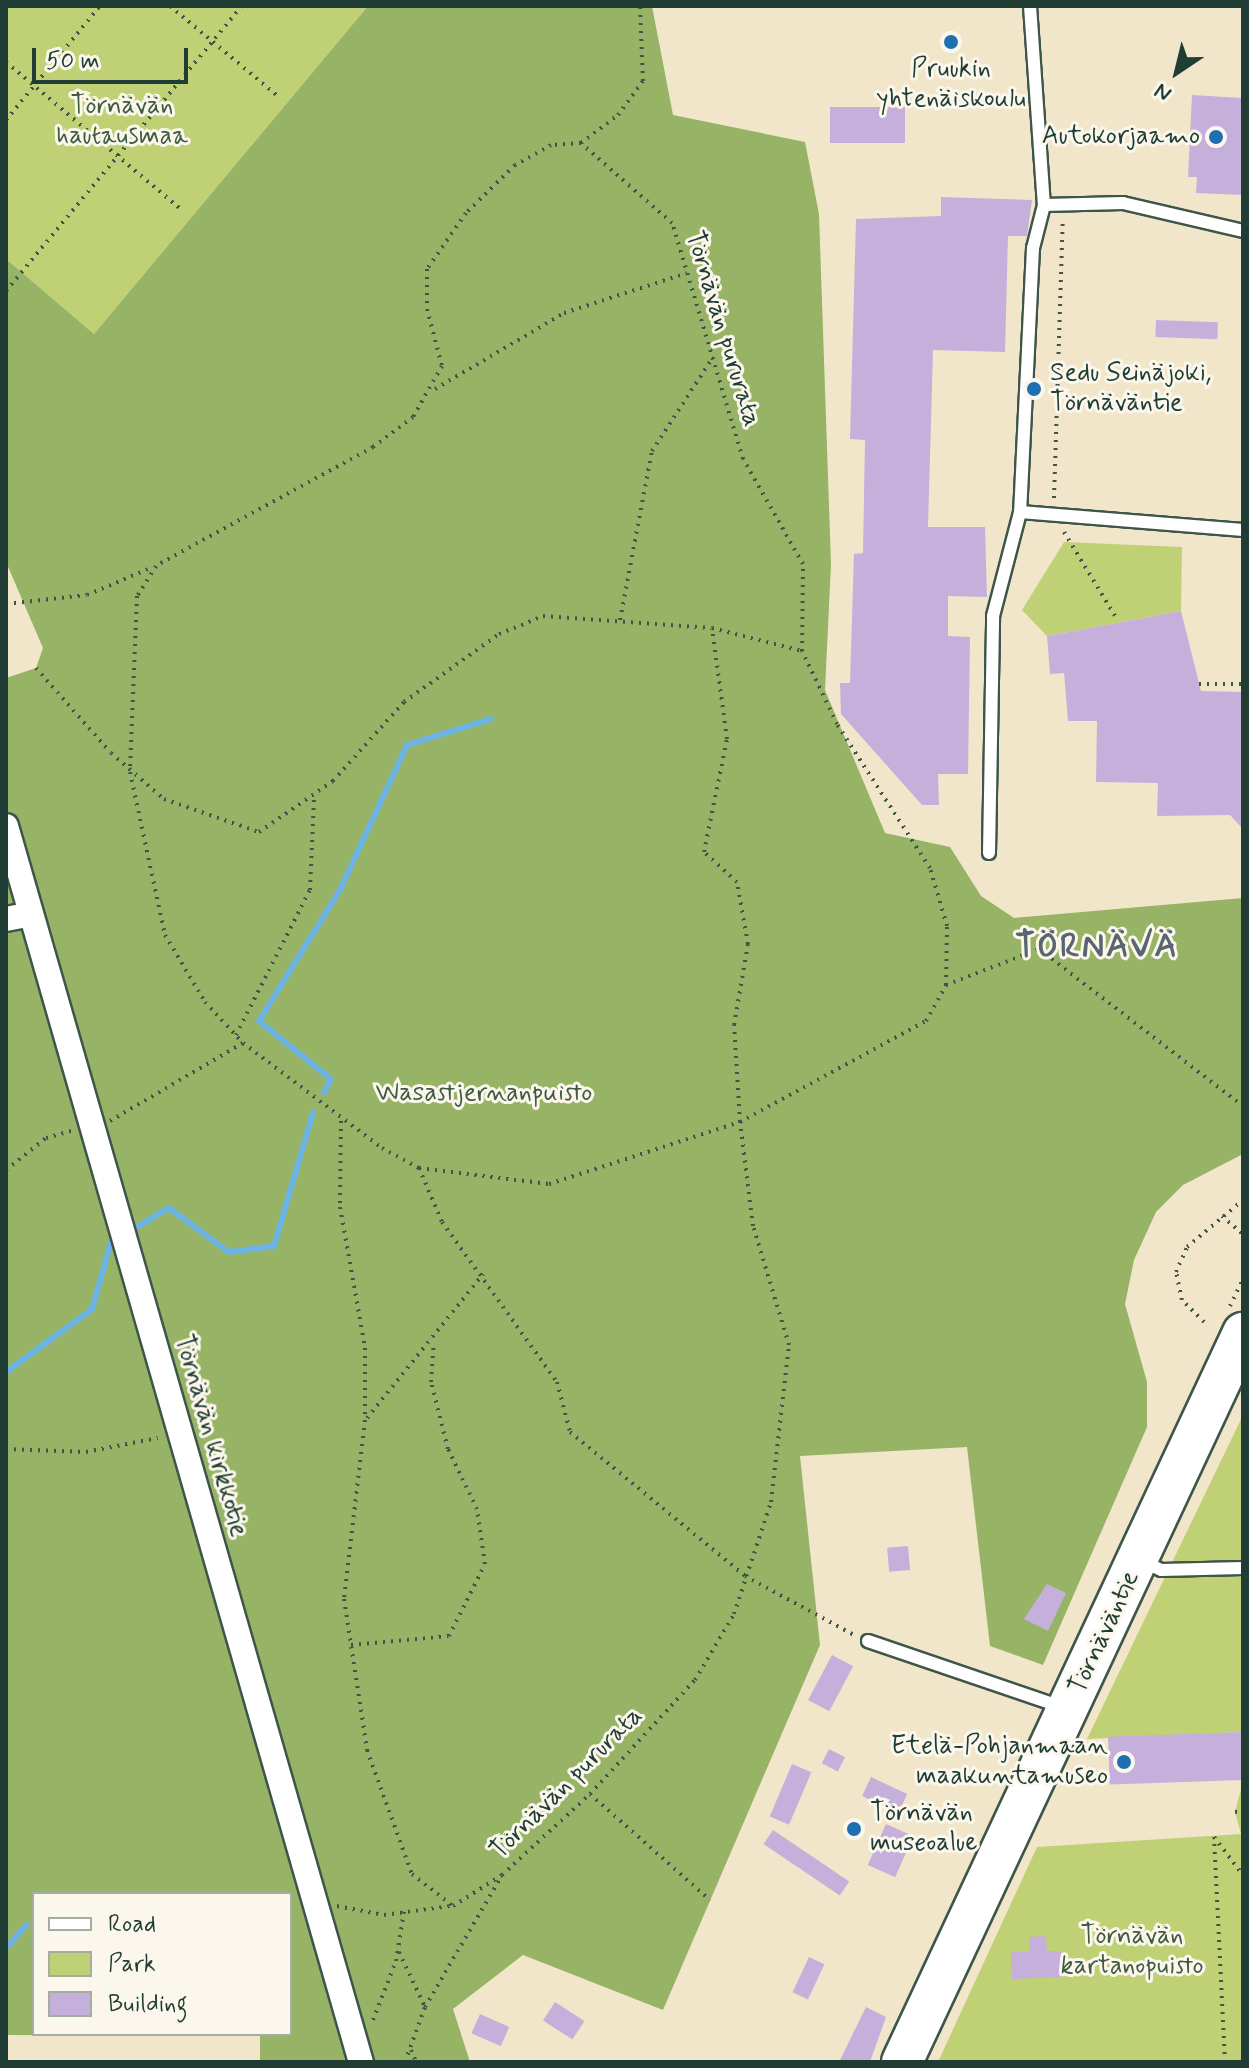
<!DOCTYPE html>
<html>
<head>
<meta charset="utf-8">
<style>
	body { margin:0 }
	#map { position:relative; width:1249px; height:2068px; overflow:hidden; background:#f1e6ca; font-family:Mynerve,sans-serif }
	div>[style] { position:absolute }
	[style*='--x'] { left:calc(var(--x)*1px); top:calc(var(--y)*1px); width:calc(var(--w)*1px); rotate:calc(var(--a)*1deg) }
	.green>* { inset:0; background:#bfd174 }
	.forest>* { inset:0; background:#97b366 }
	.stream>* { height:6px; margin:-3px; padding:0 3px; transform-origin:3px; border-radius:3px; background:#6db4e4 }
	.building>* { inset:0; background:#c5b0dc; transform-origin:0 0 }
	.path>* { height:4px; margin-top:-2px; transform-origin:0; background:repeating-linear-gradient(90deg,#3e564a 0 2px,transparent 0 8px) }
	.roads { filter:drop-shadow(2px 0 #3e564a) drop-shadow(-2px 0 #3e564a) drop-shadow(0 2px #3e564a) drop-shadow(0 -2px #3e564a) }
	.service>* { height:12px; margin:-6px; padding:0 6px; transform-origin:6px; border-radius:6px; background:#fff }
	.minor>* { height:24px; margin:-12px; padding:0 12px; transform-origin:12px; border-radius:12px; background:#fff }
	.primary>* { height:40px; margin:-20px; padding:0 20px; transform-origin:20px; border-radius:20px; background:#fff }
	.dots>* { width:22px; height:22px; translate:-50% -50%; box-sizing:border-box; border:4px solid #fbf7ec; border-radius:50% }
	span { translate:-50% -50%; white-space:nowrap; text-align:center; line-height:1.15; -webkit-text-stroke:6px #fbf7ec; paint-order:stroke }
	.poi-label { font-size:26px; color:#1f3d34 }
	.right { translate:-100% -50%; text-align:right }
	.left { translate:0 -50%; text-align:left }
	.park-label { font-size:26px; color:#3f5b41 }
	.street-label { font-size:26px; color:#1f3d34 }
	.district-label { font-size:34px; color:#59656f; font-weight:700; letter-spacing:2px }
	.frame { position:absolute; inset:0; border:8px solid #1f3d34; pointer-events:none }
	.legend { position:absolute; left:32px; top:1892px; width:260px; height:144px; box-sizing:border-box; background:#fbf7ec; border:2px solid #a3ada2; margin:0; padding:10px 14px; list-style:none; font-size:24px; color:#1f3d34 }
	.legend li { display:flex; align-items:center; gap:16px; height:40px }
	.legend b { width:40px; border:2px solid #a3ada2 }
	.north { position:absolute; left:1137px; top:32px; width:80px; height:80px; -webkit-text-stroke:6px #fbf7ec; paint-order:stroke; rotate:215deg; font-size:22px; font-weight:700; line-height:32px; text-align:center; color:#1f3d34 }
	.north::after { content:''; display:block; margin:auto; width:28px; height:36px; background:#1f3d34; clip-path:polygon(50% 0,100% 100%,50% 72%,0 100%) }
	.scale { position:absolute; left:32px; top:48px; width:156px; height:36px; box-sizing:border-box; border:4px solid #1f3d34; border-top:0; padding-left:10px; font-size:24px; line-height:28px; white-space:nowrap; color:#1f3d34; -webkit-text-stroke:6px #fbf7ec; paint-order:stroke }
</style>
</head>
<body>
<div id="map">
	<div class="green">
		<div style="clip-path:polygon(6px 6px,368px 6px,94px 334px,6px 259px)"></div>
		<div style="clip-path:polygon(1064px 542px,1182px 547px,1181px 611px,1047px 636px,1022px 610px)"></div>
		<div style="clip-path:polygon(1243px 1415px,1243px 1768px,1241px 1732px,1087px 1739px)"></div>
		<div style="clip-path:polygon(1243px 1782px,1243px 2062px,938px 2062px,1037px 1847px,1241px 1834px,1235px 1812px)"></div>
	</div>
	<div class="forest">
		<div style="clip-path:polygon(evenodd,368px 6px,652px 6px,673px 115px,805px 142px,819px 214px,831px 564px,825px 690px,885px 833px,950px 847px,981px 896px,1014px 918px,1243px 898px,1243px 1154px,1183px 1185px,1156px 1212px,1134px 1260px,1125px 1304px,1147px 1382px,1147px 1427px,1043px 1665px,990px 1646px,967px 1447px,800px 1456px,820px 1645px,663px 2010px,523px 1955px,453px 2009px,470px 2062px,260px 2062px,260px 2036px,6px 2035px,6px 678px,36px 668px,43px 648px,6px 562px,6px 259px,94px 334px,368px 6px,34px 1894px,290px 1894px,290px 2034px,34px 2034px,34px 1894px)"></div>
	</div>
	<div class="stream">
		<div style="--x:324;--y:1092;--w:15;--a:-62"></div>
		<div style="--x:331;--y:1079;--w:92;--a:-141.1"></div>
		<div style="--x:259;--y:1021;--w:154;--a:-58.3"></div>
		<div style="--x:340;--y:890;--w:160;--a:-65.2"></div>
		<div style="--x:407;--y:745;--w:88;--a:-17.2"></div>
		<div style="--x:137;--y:1227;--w:37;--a:-31"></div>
		<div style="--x:169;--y:1208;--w:74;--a:36.3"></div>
		<div style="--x:229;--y:1252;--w:45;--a:-7.6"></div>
		<div style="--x:274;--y:1246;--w:139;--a:-73.7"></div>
		<div style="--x:6;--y:1372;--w:107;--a:-36.2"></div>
		<div style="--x:92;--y:1309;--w:70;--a:-74.2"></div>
		<div style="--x:6;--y:1948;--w:31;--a:-48"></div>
	</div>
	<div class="building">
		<div style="clip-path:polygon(1192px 95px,1243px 98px,1243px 195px,1196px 193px,1197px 177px,1188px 177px)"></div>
		<div style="left:830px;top:107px;width:75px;height:36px"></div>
		<div style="clip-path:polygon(941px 197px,1032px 200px,1027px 236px,1008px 236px,1005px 352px,933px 350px,928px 527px,985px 527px,987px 597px,948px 596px,948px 636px,970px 637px,968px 774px,938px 774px,939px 805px,922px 805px,841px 714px,840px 683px,850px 683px,854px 554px,863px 553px,865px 440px,850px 439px,856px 219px,941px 216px)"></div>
		<div style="left:1156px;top:320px;width:62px;height:17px;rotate:2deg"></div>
		<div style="clip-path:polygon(1181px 611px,1201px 691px,1243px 692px,1243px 829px,1230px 815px,1157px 816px,1158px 783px,1096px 782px,1097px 721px,1068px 721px,1064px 673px,1050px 674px,1047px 636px)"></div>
		<div style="left:908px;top:1546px;width:24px;height:21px;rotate:85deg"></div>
		<div style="clip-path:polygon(1047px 1584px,1066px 1593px,1048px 1631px,1024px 1619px)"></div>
		<div style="left:832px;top:1655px;width:24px;height:51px;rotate:28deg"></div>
		<div style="left:1241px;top:1732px;width:48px;height:133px;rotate:88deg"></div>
		<div style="left:829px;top:1749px;width:18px;height:16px;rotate:27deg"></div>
		<div style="left:792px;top:1764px;width:21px;height:57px;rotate:23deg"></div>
		<div style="left:871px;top:1777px;width:40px;height:21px;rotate:25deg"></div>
		<div style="left:886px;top:1824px;width:30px;height:45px;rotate:24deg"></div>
		<div style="left:773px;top:1830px;width:92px;height:17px;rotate:34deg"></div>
		<div style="clip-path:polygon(1046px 1936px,1047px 1951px,1061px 1951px,1062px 1977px,1012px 1979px,1011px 1952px,1030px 1951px,1029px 1937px)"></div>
		<div style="left:809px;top:1957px;width:17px;height:39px;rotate:25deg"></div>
		<div style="left:555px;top:2002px;width:35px;height:22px;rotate:33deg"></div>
		<div style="clip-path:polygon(866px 2007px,886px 2017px,870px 2062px,839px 2062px)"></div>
		<div style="left:480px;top:2014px;width:32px;height:21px;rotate:24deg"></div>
	</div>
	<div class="path">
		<div style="--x:170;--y:6;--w:142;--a:39.9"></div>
		<div style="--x:6;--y:62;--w:230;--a:40.1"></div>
		<div style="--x:6;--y:120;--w:148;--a:-50.5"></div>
		<div style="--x:581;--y:143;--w:46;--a:-37.1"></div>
		<div style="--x:618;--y:115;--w:42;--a:-53.7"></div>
		<div style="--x:643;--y:81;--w:75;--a:-92.3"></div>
		<div style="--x:6;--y:291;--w:370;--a:-50.4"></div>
		<div style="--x:435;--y:389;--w:150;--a:-30.5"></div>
		<div style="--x:564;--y:313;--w:129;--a:-18"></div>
		<div style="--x:1054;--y:498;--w:279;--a:-88.2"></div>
		<div style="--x:1064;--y:532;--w:98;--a:58.7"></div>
		<div style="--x:6;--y:604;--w:81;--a:-6.3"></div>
		<div style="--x:87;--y:595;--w:72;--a:-23"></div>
		<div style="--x:620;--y:620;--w:172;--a:-79.3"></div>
		<div style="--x:652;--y:451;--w:112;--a:-57"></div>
		<div style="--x:36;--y:668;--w:113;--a:48.6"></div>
		<div style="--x:111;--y:753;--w:70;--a:41"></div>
		<div style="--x:164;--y:799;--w:101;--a:19.2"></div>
		<div style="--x:259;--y:832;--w:90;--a:-34.6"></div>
		<div style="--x:333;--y:781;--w:106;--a:-48.1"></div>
		<div style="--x:404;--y:702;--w:117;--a:-35.6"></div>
		<div style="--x:499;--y:634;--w:48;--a:-22.2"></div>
		<div style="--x:543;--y:616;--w:169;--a:4.1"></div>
		<div style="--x:712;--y:628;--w:93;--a:14.3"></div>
		<div style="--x:1199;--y:684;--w:44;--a:0"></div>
		<div style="--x:946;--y:985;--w:100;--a:-21.2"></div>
		<div style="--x:1039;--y:949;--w:257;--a:37.6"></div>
		<div style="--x:236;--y:1035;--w:163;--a:-63"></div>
		<div style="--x:310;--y:890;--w:93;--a:-87.5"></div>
		<div style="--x:110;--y:1121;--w:154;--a:-30.4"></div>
		<div style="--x:341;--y:1121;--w:86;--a:90.7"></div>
		<div style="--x:340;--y:1207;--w:143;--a:79.9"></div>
		<div style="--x:365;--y:1348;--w:72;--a:90"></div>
		<div style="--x:365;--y:1420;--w:180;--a:96.7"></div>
		<div style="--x:344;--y:1599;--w:153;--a:81.3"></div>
		<div style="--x:367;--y:1750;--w:132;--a:70.1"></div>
		<div style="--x:412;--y:1874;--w:52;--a:38"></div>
		<div style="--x:453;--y:1906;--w:58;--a:-32.3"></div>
		<div style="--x:502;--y:1875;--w:120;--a:-42.6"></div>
		<div style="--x:590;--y:1794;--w:155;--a:-47.4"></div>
		<div style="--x:695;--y:1680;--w:77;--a:-59.4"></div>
		<div style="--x:734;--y:1614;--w:118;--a:-71.7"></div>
		<div style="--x:771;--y:1502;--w:158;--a:-83.5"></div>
		<div style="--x:789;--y:1345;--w:124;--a:-106.8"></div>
		<div style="--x:753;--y:1226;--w:105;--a:-97.1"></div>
		<div style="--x:740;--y:1122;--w:212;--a:-28.5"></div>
		<div style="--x:926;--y:1021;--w:41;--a:-60.9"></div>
		<div style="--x:946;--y:985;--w:59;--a:-89"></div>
		<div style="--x:947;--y:926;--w:60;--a:-106.3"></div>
		<div style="--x:930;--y:868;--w:171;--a:-122.9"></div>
		<div style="--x:837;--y:724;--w:81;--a:-115.6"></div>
		<div style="--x:802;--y:651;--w:87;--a:-89.3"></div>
		<div style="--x:803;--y:564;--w:121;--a:-119.7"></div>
		<div style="--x:743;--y:459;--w:246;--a:-106.7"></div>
		<div style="--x:672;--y:223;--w:121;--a:-138.7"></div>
		<div style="--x:581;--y:143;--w:30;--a:176"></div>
		<div style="--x:551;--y:145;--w:41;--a:150.9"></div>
		<div style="--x:515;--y:165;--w:69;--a:135.6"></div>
		<div style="--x:466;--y:213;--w:68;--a:124.9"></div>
		<div style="--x:427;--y:269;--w:40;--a:90"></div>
		<div style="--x:427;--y:309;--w:59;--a:75.3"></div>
		<div style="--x:442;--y:366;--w:59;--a:119.6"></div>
		<div style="--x:413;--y:417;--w:50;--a:143.1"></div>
		<div style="--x:373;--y:447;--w:247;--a:151.3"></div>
		<div style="--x:156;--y:566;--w:36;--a:122"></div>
		<div style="--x:137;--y:596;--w:176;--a:92.3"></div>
		<div style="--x:130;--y:772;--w:167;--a:77.9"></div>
		<div style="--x:165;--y:935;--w:78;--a:59.2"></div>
		<div style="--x:205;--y:1002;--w:56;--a:47.2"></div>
		<div style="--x:243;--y:1043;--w:174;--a:37.1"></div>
		<div style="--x:382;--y:1148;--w:42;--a:28.4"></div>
		<div style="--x:419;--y:1168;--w:131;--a:7"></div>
		<div style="--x:549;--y:1184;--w:201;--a:-18"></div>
		<div style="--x:740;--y:1122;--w:97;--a:-93.5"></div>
		<div style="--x:734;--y:1025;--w:82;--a:-80.2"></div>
		<div style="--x:748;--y:944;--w:63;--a:-100.1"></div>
		<div style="--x:737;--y:882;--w:45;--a:-137.7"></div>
		<div style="--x:704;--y:852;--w:115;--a:-78.5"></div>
		<div style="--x:727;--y:739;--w:112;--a:-97.7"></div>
		<div style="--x:419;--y:1168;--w:59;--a:66.9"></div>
		<div style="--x:442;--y:1222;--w:197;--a:54.3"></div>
		<div style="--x:557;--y:1382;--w:52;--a:75.4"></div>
		<div style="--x:570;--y:1432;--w:227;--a:39.4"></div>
		<div style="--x:745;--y:1576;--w:126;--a:28.4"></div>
		<div style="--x:6;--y:1170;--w:51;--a:-38.7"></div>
		<div style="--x:46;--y:1138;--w:26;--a:-16"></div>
		<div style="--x:1222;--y:1216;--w:28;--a:41"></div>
		<div style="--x:1230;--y:1306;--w:30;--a:-64"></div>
		<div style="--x:1204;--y:1322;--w:31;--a:-135"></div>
		<div style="--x:1182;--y:1300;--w:29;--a:-102"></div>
		<div style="--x:1176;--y:1272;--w:27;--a:-66"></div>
		<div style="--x:1187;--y:1247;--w:73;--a:-40"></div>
		<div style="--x:367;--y:1418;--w:185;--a:-51.1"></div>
		<div style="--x:6;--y:1449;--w:80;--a:2.1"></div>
		<div style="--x:86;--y:1452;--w:73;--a:-11"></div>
		<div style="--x:351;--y:1645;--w:98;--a:-5.2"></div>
		<div style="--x:449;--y:1636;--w:80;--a:-63.4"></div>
		<div style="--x:485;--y:1564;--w:56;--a:-98.3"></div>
		<div style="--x:477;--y:1509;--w:67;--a:-115.8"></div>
		<div style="--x:448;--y:1449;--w:69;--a:-104.2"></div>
		<div style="--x:431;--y:1382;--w:39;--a:-86"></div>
		<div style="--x:590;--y:1794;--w:160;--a:41.5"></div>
		<div style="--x:1235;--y:1812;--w:8;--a:-7"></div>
		<div style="--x:337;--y:1906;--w:48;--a:10.8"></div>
		<div style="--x:384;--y:1915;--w:68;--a:-7.7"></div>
		<div style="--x:399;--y:1952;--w:61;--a:64.7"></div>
		<div style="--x:373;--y:2020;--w:63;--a:-68.7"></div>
		<div style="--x:396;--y:1961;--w:51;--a:-80.9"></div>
		<div style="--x:411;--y:2050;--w:13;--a:67"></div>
		<div style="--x:405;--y:2062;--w:59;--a:-70"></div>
		<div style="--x:425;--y:2007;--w:151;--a:-59.7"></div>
		<div style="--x:1225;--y:2062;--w:225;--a:-92.8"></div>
		<div style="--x:1214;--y:1837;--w:48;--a:52.7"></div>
	</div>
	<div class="roads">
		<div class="service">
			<div style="--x:1030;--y:6;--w:199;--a:86"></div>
			<div style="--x:1044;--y:205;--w:44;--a:104.3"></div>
			<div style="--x:1033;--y:248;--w:264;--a:92.8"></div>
			<div style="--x:1020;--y:512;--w:224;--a:4.6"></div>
			<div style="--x:1044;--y:205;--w:79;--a:-1.5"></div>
			<div style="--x:1123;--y:203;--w:123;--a:13.1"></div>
			<div style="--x:989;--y:853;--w:237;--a:-89"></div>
			<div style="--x:993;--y:616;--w:107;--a:-75.4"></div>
			<div style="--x:1142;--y:1561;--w:21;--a:25"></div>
			<div style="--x:1161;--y:1570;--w:82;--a:-1.4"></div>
			<div style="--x:868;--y:1641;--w:205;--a:18.8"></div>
		</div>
		<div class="minor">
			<div style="--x:6;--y:826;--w:1286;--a:73.98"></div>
			<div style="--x:6;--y:919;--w:25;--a:-11"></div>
		</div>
		<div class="primary">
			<div style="--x:902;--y:2062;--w:805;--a:-64.93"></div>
		</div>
	</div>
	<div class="dots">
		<div style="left:951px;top:42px;background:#1f6fb2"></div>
		<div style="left:1216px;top:137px;background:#1f6fb2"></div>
		<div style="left:1034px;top:389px;background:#1f6fb2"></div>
		<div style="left:1124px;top:1762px;background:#1f6fb2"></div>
		<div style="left:854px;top:1829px;background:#1f6fb2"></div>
	</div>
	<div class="poi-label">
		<span style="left:951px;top:85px">Pruukin<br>yhtenäiskoulu</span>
		<span class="right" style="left:1200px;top:137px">Autokorjaamo</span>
		<span class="left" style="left:1050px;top:389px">Sedu Seinäjoki,<br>Törnäväntie</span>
		<span class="right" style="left:1108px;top:1762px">Etelä-Pohjanmaan<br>maakuntamuseo</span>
		<span class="left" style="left:870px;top:1829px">Törnävän<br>museoalue</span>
	</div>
	<div class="park-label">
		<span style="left:122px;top:122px">Törnävän<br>hautausmaa</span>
		<span style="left:484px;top:1094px">Wasastjernanpuisto</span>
		<span style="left:1132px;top:1952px">Törnävän<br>kartanopuisto</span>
	</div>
	<div class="street-label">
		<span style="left:722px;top:329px;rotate:73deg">Törnävän pururata</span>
		<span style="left:210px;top:1436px;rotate:74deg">Törnävän kirkkotie</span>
		<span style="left:1105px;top:1633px;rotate:-65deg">Törnäväntie</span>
		<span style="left:567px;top:1784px;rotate:-45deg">Törnävän pururata</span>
	</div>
	<div class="district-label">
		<span style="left:1097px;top:947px">TÖRNÄVÄ</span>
	</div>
	<div class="frame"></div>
	<ul class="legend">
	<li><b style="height:10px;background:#fff"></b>Road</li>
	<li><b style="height:22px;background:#bfd174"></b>Park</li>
	<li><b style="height:22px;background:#c5b0dc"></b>Building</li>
	</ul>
	<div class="north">N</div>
	<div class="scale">50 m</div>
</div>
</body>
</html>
